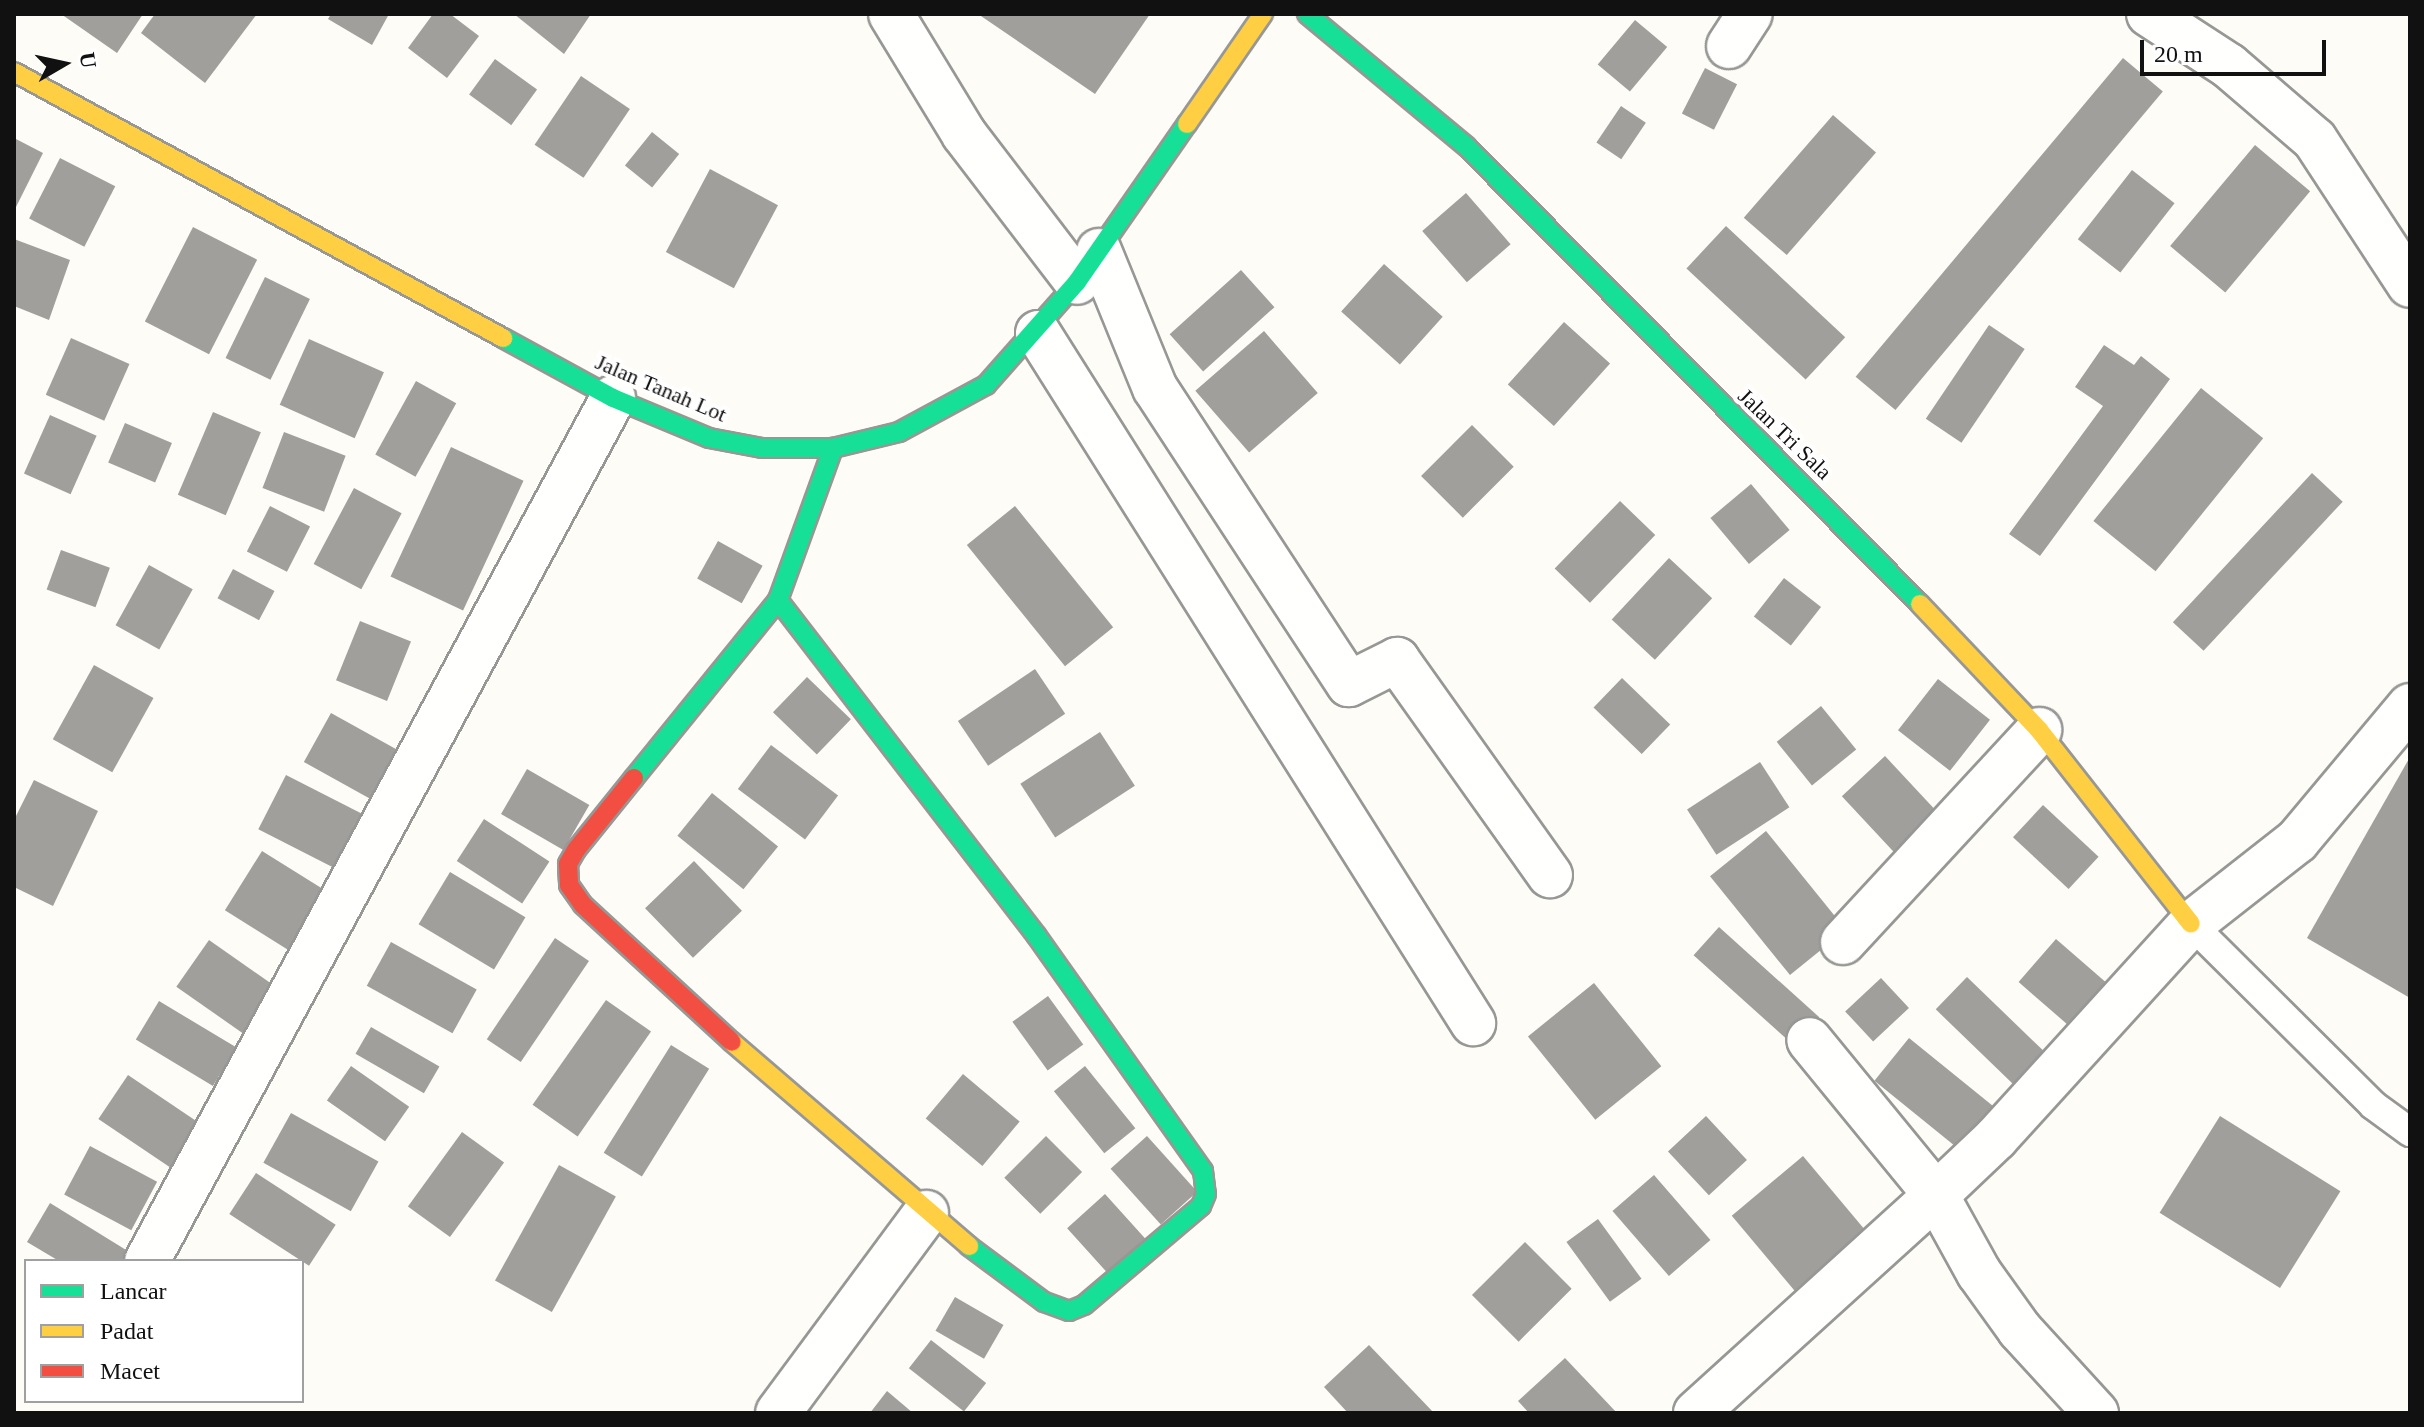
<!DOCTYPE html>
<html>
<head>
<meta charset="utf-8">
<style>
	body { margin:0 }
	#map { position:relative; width:2424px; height:1427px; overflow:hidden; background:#fdfcf7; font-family:Georgia,serif }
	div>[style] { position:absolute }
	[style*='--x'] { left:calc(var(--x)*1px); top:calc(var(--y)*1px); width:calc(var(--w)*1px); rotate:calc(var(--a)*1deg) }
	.building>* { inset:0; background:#a19f9c; transform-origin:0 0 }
	.roads { filter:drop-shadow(2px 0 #979795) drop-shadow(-2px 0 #979795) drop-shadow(0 2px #979795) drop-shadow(0 -2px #979795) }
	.lane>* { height:28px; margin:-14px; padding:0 14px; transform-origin:14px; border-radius:14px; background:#fffffe }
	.street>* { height:44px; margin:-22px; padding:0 22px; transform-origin:22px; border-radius:22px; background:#fffffe }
	.fast>* { height:18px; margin:-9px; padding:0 9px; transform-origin:9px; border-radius:9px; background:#16e098 }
	.slow>* { height:18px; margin:-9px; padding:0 9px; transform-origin:9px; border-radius:9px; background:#ffcf43 }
	.jam>* { height:18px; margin:-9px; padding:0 9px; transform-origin:9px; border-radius:9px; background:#f24e42 }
	span { translate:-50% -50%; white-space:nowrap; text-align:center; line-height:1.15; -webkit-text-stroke:8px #fff; paint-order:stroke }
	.street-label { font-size:22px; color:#111 }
	.frame { position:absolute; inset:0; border:16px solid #111; pointer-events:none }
	.legend { position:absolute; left:24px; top:1259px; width:280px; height:144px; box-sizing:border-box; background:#fff; border:2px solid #a0a0a0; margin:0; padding:10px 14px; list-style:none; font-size:24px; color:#111 }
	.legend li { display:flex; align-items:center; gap:16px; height:40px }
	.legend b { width:40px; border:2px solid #a0a0a0 }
	.north { position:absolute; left:24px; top:24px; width:80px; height:80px; -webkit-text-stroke:6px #fff; paint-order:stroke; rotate:81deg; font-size:22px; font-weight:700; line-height:32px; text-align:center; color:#111 }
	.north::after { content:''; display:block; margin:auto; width:28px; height:36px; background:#111; clip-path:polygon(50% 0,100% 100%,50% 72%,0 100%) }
	.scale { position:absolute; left:2140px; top:40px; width:186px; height:36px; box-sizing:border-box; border:4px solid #111; border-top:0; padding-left:10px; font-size:24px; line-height:28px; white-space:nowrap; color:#111; -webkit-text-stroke:6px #fff; paint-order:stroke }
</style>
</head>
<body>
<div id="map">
	<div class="building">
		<div style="clip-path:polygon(61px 14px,143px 14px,117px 53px)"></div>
		<div style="clip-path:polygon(155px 14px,257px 14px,205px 83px,141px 33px)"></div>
		<div style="clip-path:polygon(331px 14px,389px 14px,372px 45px,328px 19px)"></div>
		<div style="clip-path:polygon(433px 14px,450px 14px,479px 36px,447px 78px,408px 48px)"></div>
		<div style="clip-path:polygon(514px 14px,591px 14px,564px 54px)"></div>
		<div style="clip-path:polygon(978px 14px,1150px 14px,1095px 94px)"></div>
		<div style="left:1635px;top:20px;width:42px;height:58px;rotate:40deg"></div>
		<div style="left:2123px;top:58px;width:52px;height:416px;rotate:40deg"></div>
		<div style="left:495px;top:59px;width:52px;height:44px;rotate:36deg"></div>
		<div style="left:1705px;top:68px;width:36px;height:51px;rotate:27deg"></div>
		<div style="left:581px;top:76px;width:59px;height:83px;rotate:34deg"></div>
		<div style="left:1621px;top:106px;width:30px;height:44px;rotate:34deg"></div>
		<div style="left:1833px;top:115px;width:57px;height:136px;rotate:41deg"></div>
		<div style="left:652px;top:132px;width:35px;height:43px;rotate:39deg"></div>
		<div style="clip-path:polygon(14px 138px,43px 153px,14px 211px)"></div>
		<div style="left:2255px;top:145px;width:72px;height:132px;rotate:40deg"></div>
		<div style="left:60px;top:158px;width:62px;height:68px;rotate:27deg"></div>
		<div style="left:710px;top:169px;width:77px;height:94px;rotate:28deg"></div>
		<div style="left:2132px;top:170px;width:54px;height:88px;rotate:38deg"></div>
		<div style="left:1466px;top:193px;width:68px;height:58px;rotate:49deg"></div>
		<div style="left:1726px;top:226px;width:163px;height:58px;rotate:43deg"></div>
		<div style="left:193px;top:227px;width:72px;height:106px;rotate:27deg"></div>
		<div style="clip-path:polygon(14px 239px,70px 260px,49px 320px,14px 306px)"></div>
		<div style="left:1384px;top:264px;width:79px;height:64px;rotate:42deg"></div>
		<div style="left:1241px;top:270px;width:50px;height:96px;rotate:48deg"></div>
		<div style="left:265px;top:277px;width:50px;height:90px;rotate:26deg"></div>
		<div style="left:1564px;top:322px;width:62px;height:84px;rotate:42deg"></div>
		<div style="left:1989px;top:325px;width:43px;height:113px;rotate:34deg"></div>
		<div style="left:1264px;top:331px;width:82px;height:91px;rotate:49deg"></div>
		<div style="left:71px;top:338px;width:64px;height:62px;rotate:24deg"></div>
		<div style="left:309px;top:339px;width:82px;height:72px;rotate:24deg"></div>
		<div style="clip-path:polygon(2104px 345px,2134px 365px,2141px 356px,2170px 379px,2040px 556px,2009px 534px,2103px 406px,2075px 387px)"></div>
		<div style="left:416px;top:381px;width:46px;height:84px;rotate:29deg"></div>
		<div style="left:2201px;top:388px;width:80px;height:171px;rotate:39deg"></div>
		<div style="left:213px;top:412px;width:52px;height:90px;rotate:23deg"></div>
		<div style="left:50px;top:415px;width:51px;height:64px;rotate:24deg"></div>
		<div style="left:125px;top:423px;width:51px;height:43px;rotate:23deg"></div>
		<div style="left:1472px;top:425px;width:59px;height:72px;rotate:45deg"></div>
		<div style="left:284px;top:432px;width:66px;height:60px;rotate:21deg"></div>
		<div style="left:451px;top:447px;width:80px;height:143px;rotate:25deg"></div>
		<div style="left:2312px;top:473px;width:42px;height:204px;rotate:43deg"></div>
		<div style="left:1751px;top:484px;width:60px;height:53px;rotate:50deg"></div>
		<div style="left:354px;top:488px;width:54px;height:86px;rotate:28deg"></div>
		<div style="left:1620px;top:501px;width:49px;height:94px;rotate:44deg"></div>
		<div style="left:270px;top:506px;width:45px;height:51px;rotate:27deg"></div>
		<div style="left:1015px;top:506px;width:156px;height:62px;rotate:51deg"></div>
		<div style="left:718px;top:541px;width:51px;height:43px;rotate:29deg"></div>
		<div style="left:61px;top:550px;width:52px;height:42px;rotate:20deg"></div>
		<div style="left:1669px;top:558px;width:59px;height:84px;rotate:43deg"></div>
		<div style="left:149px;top:565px;width:50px;height:69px;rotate:29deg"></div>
		<div style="left:233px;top:569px;width:47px;height:33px;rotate:28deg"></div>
		<div style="left:1784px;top:578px;width:47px;height:49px;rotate:38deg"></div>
		<div style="left:360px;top:621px;width:55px;height:64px;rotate:22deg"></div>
		<div style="left:94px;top:665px;width:68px;height:85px;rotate:29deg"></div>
		<div style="left:1035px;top:669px;width:54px;height:93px;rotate:56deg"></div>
		<div style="left:807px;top:677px;width:61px;height:49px;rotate:44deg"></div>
		<div style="left:1622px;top:678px;width:67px;height:41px;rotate:44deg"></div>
		<div style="left:1938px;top:679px;width:66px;height:65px;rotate:38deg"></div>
		<div style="left:1821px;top:706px;width:56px;height:57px;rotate:51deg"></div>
		<div style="left:331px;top:713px;width:85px;height:56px;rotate:29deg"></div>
		<div style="left:1100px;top:732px;width:64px;height:95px;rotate:57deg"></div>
		<div style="left:771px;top:745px;width:84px;height:55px;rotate:37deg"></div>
		<div style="left:1885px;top:756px;width:81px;height:59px;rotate:47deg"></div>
		<div style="clip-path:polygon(2410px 757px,2410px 998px,2307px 938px)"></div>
		<div style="left:1760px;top:762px;width:54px;height:87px;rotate:57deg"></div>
		<div style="left:527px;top:769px;width:72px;height:52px;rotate:30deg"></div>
		<div style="left:286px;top:775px;width:93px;height:61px;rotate:27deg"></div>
		<div style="clip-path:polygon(34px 780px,98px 811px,53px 906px,14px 887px,14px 820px)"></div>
		<div style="left:712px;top:793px;width:85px;height:55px;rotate:39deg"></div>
		<div style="left:2043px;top:805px;width:76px;height:44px;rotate:43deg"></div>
		<div style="left:484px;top:819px;width:78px;height:50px;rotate:33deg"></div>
		<div style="left:1766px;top:831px;width:127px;height:72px;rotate:51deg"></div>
		<div style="left:262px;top:851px;width:78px;height:70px;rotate:32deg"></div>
		<div style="left:694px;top:861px;width:69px;height:68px;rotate:46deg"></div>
		<div style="left:450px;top:872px;width:88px;height:61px;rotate:31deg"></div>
		<div style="left:1719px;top:927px;width:135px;height:38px;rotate:42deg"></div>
		<div style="left:555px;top:938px;width:41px;height:122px;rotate:34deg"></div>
		<div style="left:2056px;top:939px;width:84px;height:57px;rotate:41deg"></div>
		<div style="left:209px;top:940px;width:85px;height:57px;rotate:35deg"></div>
		<div style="left:391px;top:942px;width:98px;height:50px;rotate:29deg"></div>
		<div style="left:1967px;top:977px;width:120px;height:45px;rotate:44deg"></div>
		<div style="left:1881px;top:978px;width:41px;height:49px;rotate:47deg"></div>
		<div style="left:1594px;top:983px;width:107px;height:85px;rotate:51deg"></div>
		<div style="left:1048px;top:996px;width:60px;height:44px;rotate:54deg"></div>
		<div style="left:606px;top:1000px;width:55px;height:128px;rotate:35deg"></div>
		<div style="left:159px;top:1001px;width:90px;height:45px;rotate:31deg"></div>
		<div style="left:371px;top:1027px;width:79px;height:31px;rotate:30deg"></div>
		<div style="left:1909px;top:1038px;width:118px;height:55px;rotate:39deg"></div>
		<div style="left:671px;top:1045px;width:45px;height:127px;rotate:32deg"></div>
		<div style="left:351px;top:1066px;width:71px;height:42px;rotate:35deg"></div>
		<div style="left:1085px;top:1066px;width:80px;height:40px;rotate:51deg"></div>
		<div style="left:963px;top:1074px;width:74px;height:58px;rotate:40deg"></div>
		<div style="left:128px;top:1075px;width:89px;height:53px;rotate:34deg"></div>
		<div style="left:291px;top:1113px;width:100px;height:57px;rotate:29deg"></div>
		<div style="left:1706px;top:1116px;width:60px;height:52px;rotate:47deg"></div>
		<div style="left:2220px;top:1116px;width:142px;height:114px;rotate:32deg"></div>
		<div style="left:462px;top:1132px;width:52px;height:92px;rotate:36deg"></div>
		<div style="left:1046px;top:1136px;width:51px;height:59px;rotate:45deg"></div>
		<div style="left:1147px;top:1136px;width:75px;height:49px;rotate:48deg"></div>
		<div style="left:90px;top:1146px;width:76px;height:55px;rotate:28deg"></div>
		<div style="left:1803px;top:1156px;width:106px;height:93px;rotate:50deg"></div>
		<div style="left:559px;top:1165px;width:65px;height:132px;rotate:29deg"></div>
		<div style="left:256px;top:1173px;width:95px;height:49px;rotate:33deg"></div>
		<div style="left:1654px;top:1175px;width:86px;height:55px;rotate:49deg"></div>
		<div style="left:1105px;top:1194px;width:60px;height:51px;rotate:48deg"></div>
		<div style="clip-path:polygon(50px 1203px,131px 1253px,126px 1261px,59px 1261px,27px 1242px)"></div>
		<div style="left:1598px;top:1219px;width:74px;height:39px;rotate:54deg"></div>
		<div style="left:1525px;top:1242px;width:66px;height:75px;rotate:45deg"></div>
		<div style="left:955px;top:1297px;width:56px;height:39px;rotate:30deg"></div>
		<div style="left:931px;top:1340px;width:70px;height:36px;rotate:38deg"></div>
		<div style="clip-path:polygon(1369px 1345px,1434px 1413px,1348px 1413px,1324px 1387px)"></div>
		<div style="clip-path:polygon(1565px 1358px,1617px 1413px,1529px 1413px,1518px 1401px)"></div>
		<div style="clip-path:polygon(887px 1391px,913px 1413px,870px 1413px)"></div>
	</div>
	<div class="roads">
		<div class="lane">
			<div style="--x:2191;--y:924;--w:257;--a:44.8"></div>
			<div style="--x:2373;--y:1105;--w:46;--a:36.1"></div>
		</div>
		<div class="street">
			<div style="--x:891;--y:14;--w:140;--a:58.7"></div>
			<div style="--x:964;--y:134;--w:186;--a:52.6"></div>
			<div style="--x:2149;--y:14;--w:95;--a:33"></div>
			<div style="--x:2229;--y:66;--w:113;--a:40.7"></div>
			<div style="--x:2315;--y:140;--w:173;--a:56.8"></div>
			<div style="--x:1729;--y:46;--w:38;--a:-57"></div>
			<div style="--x:1099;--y:251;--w:148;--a:67.8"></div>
			<div style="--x:1155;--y:388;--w:354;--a:56.8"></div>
			<div style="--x:1349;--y:684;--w:54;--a:-26.6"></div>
			<div style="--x:1397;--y:660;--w:264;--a:54.6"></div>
			<div style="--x:1038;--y:333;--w:816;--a:57.77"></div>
			<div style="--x:1843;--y:942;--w:289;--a:-47.2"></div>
			<div style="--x:147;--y:1261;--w:981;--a:-61.63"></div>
			<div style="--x:778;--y:1413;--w:249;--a:-53.5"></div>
			<div style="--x:1696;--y:1413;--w:324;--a:-42.2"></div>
			<div style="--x:1936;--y:1195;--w:200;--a:-129.3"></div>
			<div style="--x:2096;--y:1413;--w:113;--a:-132.5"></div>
			<div style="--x:2020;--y:1330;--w:70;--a:-125.7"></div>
			<div style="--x:1979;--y:1273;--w:89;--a:-118.9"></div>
			<div style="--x:1936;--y:1195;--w:83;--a:-43.5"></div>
			<div style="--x:1996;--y:1138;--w:290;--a:-47.7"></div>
			<div style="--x:2191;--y:924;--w:135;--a:-38.1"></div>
			<div style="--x:2297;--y:841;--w:176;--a:-50.1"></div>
		</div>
		<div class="fast">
			<div style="--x:1307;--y:14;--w:207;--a:39.7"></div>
			<div style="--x:1466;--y:146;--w:645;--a:45.25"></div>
			<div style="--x:503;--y:338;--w:125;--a:28.6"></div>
			<div style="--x:613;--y:398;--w:104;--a:22.6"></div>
			<div style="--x:709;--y:438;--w:54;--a:10.7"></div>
			<div style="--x:762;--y:448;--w:71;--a:0"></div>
			<div style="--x:833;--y:448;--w:68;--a:-13.6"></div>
			<div style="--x:899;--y:432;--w:99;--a:-28.4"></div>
			<div style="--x:986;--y:385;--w:137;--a:-48.5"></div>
			<div style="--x:1077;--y:282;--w:193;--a:-55.2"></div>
			<div style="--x:778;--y:600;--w:423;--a:52.4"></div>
			<div style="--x:1036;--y:935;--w:289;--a:54.7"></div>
			<div style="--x:1203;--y:1171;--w:23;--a:83"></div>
			<div style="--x:1206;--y:1194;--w:13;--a:113"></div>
			<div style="--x:1201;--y:1206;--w:153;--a:139.8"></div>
			<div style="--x:1084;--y:1305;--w:16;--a:158"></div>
			<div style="--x:1069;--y:1311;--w:27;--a:-160"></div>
			<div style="--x:1044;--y:1302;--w:94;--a:-143.3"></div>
			<div style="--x:634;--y:778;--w:229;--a:-51"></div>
			<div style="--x:778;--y:600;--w:162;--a:-70.1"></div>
		</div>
		<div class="slow">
			<div style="--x:14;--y:72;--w:557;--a:28.54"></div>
			<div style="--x:1187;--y:124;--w:134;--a:-55.4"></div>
			<div style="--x:1920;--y:604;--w:173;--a:46.6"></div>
			<div style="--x:2039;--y:730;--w:246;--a:51.9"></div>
			<div style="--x:732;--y:1042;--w:313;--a:40.7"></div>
		</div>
		<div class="jam">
			<div style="--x:634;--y:778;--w:92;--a:128.9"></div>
			<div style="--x:576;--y:850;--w:16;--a:120"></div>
			<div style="--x:568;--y:864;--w:21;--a:87"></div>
			<div style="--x:569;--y:885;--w:24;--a:55"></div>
			<div style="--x:583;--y:905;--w:202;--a:42.6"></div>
		</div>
	</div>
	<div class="street-label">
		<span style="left:661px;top:388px;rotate:23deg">Jalan Tanah Lot</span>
		<span style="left:1785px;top:434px;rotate:44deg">Jalan Tri Sala</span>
	</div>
	<div class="frame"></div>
	<ul class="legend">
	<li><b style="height:10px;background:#16e098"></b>Lancar</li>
	<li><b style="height:10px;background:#ffcf43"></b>Padat</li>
	<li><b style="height:10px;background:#f24e42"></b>Macet</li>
	</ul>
	<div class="north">U</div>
	<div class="scale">20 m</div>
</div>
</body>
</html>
